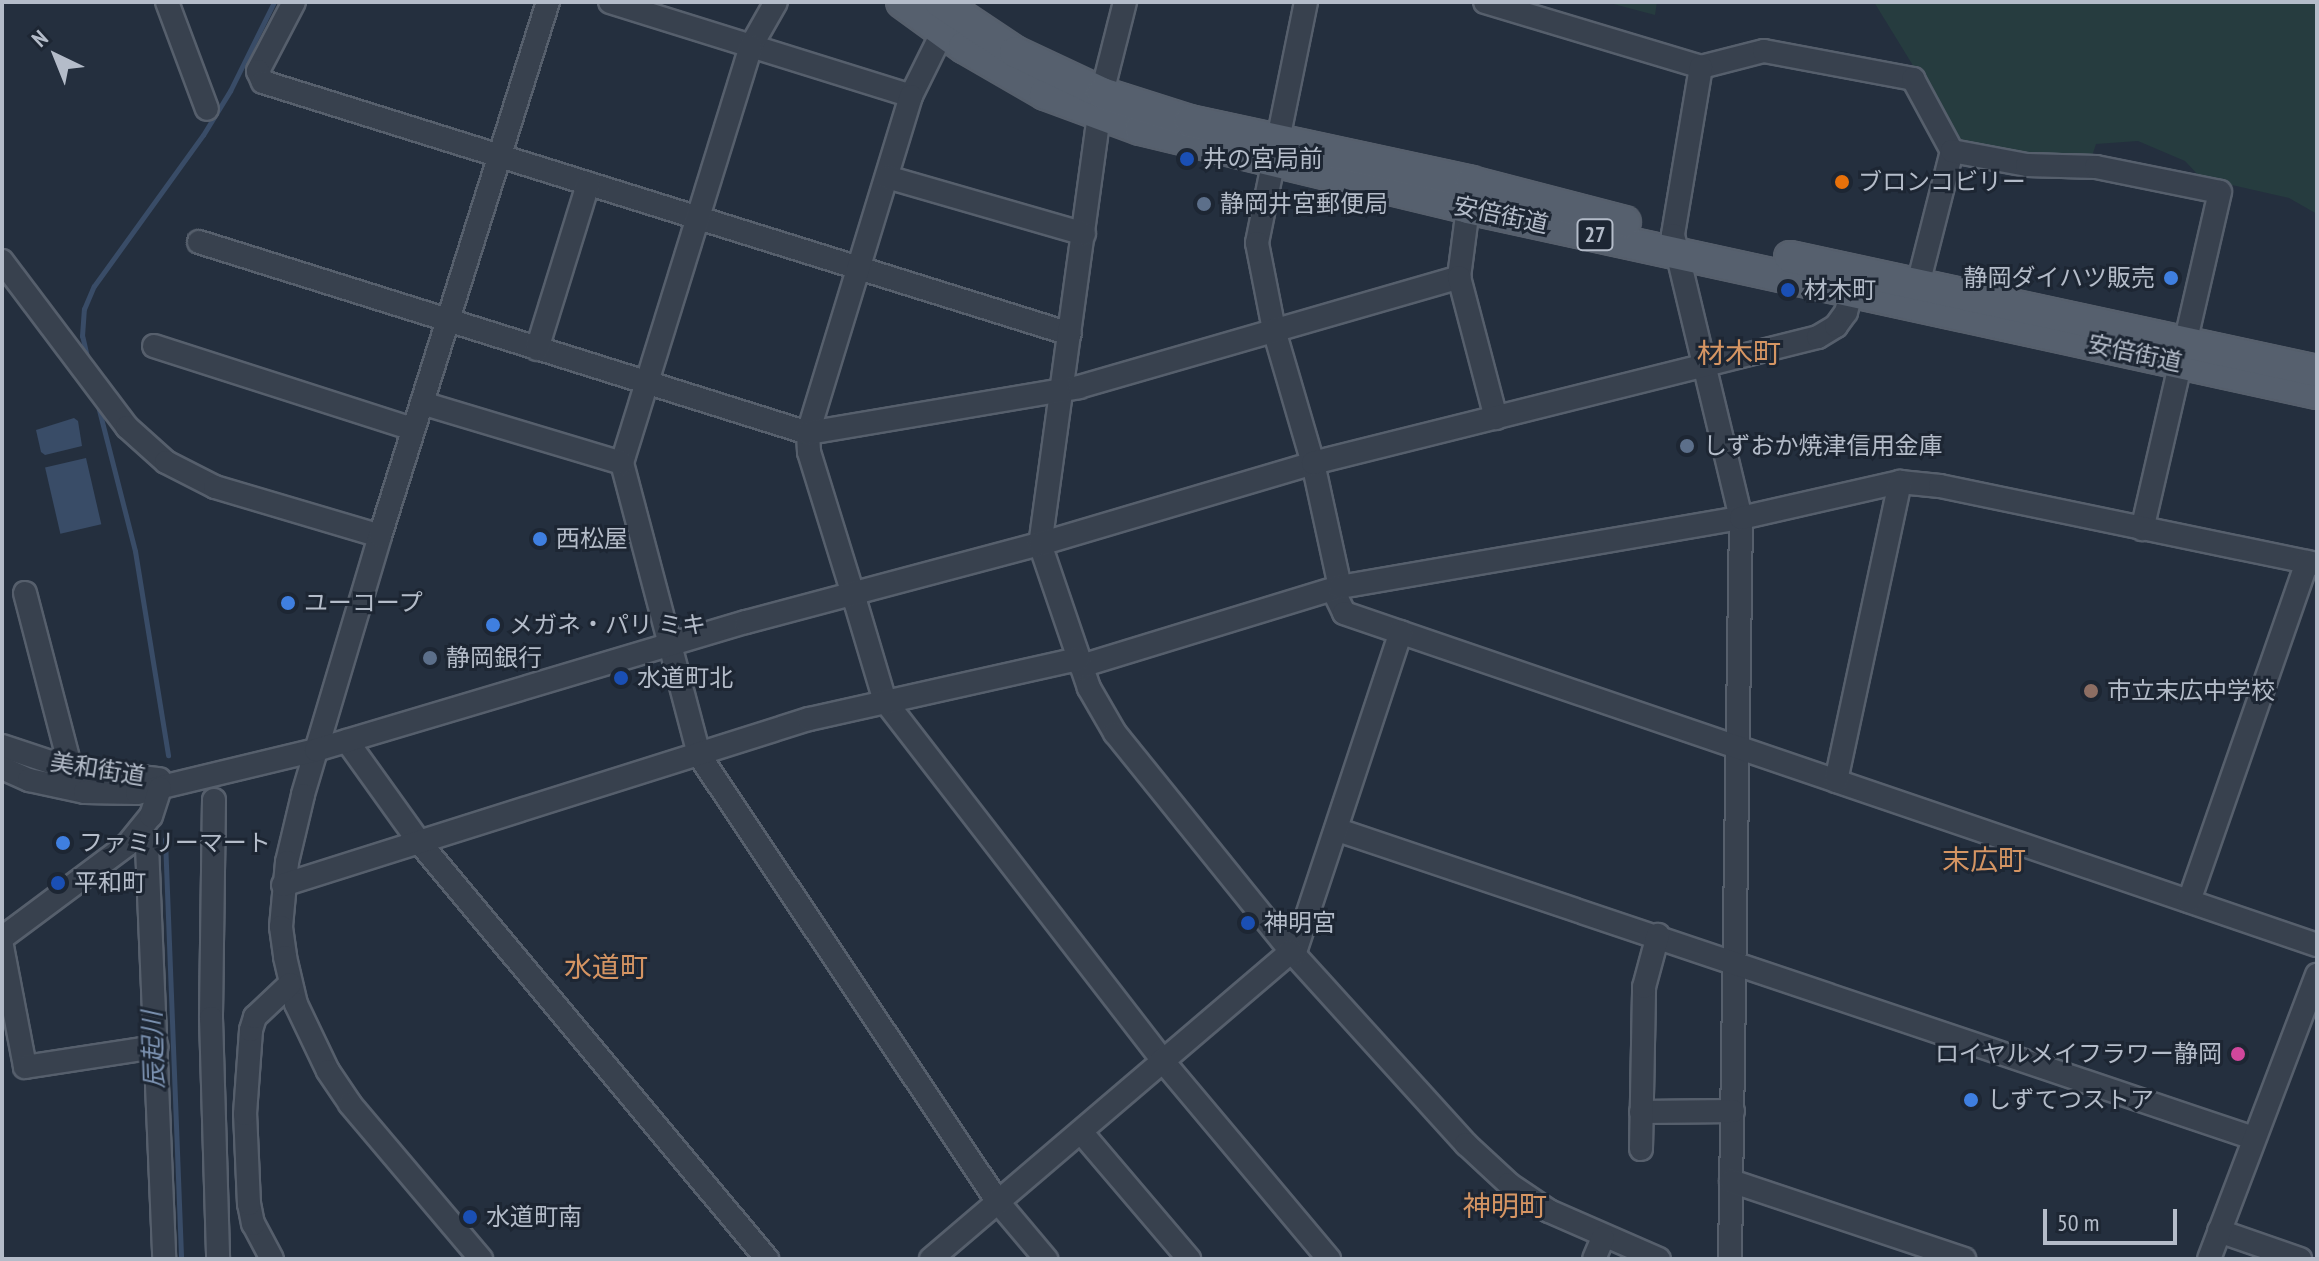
<!DOCTYPE html>
<html>
<head>
<meta charset="utf-8">
<style>
	body { margin:0 }
	#map { position:relative; width:2319px; height:1261px; overflow:hidden; background:#242f3e; font-family:"PT Sans Narrow","Noto Sans JP",sans-serif }
	div>[style] { position:absolute }
	[style*='--x'] { left:calc(var(--x)*1px); top:calc(var(--y)*1px); width:calc(var(--w)*1px); rotate:calc(var(--a)*1deg) }
	.green>* { inset:0; background:#263c3f }
	.water>* { inset:0; background:#394c67; transform-origin:0 0 }
	.stream>* { height:5px; margin:-2.5px; padding:0 2.5px; transform-origin:2.5px; border-radius:2.5px; background:#394c67 }
	.roads { filter:drop-shadow(2px 0 #565f6c) drop-shadow(-2px 0 #565f6c) drop-shadow(0 2px #565f6c) drop-shadow(0 -2px #565f6c) }
	.minor>* { height:22px; margin:-11px; padding:0 11px; transform-origin:11px; border-radius:11px; background:#38414e }
	.major>* { height:30px; margin:-15px; padding:0 15px; transform-origin:15px; border-radius:15px; background:#56606e }
	.dots>* { width:22px; height:22px; translate:-50% -50%; box-sizing:border-box; border:4px solid #1d2633; border-radius:50% }
	span { translate:-50% -50%; white-space:nowrap; text-align:center; line-height:1.15; -webkit-text-stroke:6px #1d2633; paint-order:stroke }
	.shield-label span { padding:2px 6px; background:#1d2633; border:2px solid; border-radius:6px; -webkit-text-stroke-width:0 }
	.shield-label { font-size:22px; color:#b4bcc9; font-weight:700 }
	.poi-label { font-size:24px; color:#b4bcc9 }
	.left { translate:0 -50%; text-align:left }
	.right { translate:-100% -50%; text-align:right }
	.street-label { font-size:24px; color:#b4bcc9 }
	.water-label { font-size:26px; color:#7c92b1; font-style:italic }
	.quarter-label { font-size:28px; color:#d59563 }
	.frame { position:absolute; inset:0; border:4px solid #b4bcc9; pointer-events:none }
	.north { position:absolute; left:16px; top:16px; width:80px; height:80px; -webkit-text-stroke:6px #1d2633; paint-order:stroke; rotate:317deg; font-size:22px; font-weight:700; line-height:32px; text-align:center; color:#b4bcc9 }
	.north::after { content:''; display:block; margin:auto; width:28px; height:36px; background:#b4bcc9; clip-path:polygon(50% 0,100% 100%,50% 72%,0 100%) }
	.scale { position:absolute; left:2043px; top:1209px; width:134px; height:36px; box-sizing:border-box; border:4px solid #b4bcc9; border-top:0; padding-left:10px; font-size:24px; line-height:28px; white-space:nowrap; color:#b4bcc9; -webkit-text-stroke:6px #1d2633; paint-order:stroke }
</style>
</head>
<body>
<div id="map">
	<div class="green">
		<div style="clip-path:polygon(1606px 2px,1657px 2px,1655px 15px)"></div>
		<div style="clip-path:polygon(1874px 2px,2317px 2px,2317px 214px,2289px 198px,2201px 178px,2185px 161px,2138px 141px,2096px 144px,2091px 159px,2032px 160px,1963px 147px)"></div>
	</div>
	<div class="water">
		<div style="clip-path:polygon(74px 418px,78px 421px,82px 446px,45px 455px,41px 452px,36px 430px)"></div>
		<div style="left:86px;top:458px;width:68px;height:42px;rotate:77deg"></div>
	</div>
	<div class="stream">
		<div style="--x:88;--y:361;--w:26;--a:-103"></div>
		<div style="--x:82;--y:336;--w:27;--a:-86"></div>
		<div style="--x:84;--y:309;--w:25;--a:-67"></div>
		<div style="--x:94;--y:286;--w:186;--a:-54.2"></div>
		<div style="--x:203;--y:135;--w:52;--a:-58.5"></div>
		<div style="--x:230;--y:91;--w:99;--a:-63.7"></div>
		<div style="--x:97;--y:402;--w:154;--a:75.7"></div>
		<div style="--x:135;--y:551;--w:207;--a:80.8"></div>
		<div style="--x:165;--y:839;--w:420;--a:87.8"></div>
	</div>
	<div class="roads">
		<div class="minor">
			<div style="--x:167;--y:2;--w:114;--a:69.5"></div>
			<div style="--x:294;--y:2;--w:78;--a:117.6"></div>
			<div style="--x:258;--y:71;--w:12;--a:66"></div>
			<div style="--x:263;--y:82;--w:845;--a:17.34"></div>
			<div style="--x:610;--y:2;--w:315;--a:17.3"></div>
			<div style="--x:776;--y:2;--w:51;--a:119.6"></div>
			<div style="--x:751;--y:46;--w:436;--a:107.2"></div>
			<div style="--x:622;--y:463;--w:302;--a:75.2"></div>
			<div style="--x:699;--y:755;--w:538;--a:56.22"></div>
			<div style="--x:998;--y:1202;--w:75;--a:49.9"></div>
			<div style="--x:1125;--y:2;--w:94;--a:104.2"></div>
			<div style="--x:1102;--y:93;--w:455;--a:97.8"></div>
			<div style="--x:1040;--y:544;--w:152;--a:71.2"></div>
			<div style="--x:1089;--y:688;--w:52;--a:60"></div>
			<div style="--x:1115;--y:733;--w:280;--a:51.1"></div>
			<div style="--x:1291;--y:951;--w:261;--a:47.8"></div>
			<div style="--x:1466;--y:1144;--w:59;--a:42.9"></div>
			<div style="--x:1509;--y:1184;--w:48;--a:34"></div>
			<div style="--x:1549;--y:1211;--w:120;--a:23.6"></div>
			<div style="--x:1306;--y:2;--w:246;--a:101.5"></div>
			<div style="--x:1257;--y:243;--w:89;--a:78.9"></div>
			<div style="--x:1274;--y:330;--w:139;--a:73.7"></div>
			<div style="--x:1313;--y:463;--w:127;--a:77.7"></div>
			<div style="--x:1485;--y:2;--w:226;--a:16.7"></div>
			<div style="--x:1701;--y:67;--w:65;--a:-14.3"></div>
			<div style="--x:1764;--y:51;--w:152;--a:10.6"></div>
			<div style="--x:1913;--y:79;--w:82;--a:61.6"></div>
			<div style="--x:1952;--y:151;--w:154;--a:104.3"></div>
			<div style="--x:949;--y:19;--w:86;--a:116.3"></div>
			<div style="--x:911;--y:96;--w:352;--a:107"></div>
			<div style="--x:808;--y:433;--w:19;--a:87"></div>
			<div style="--x:809;--y:452;--w:159;--a:72.8"></div>
			<div style="--x:856;--y:604;--w:101;--a:73.4"></div>
			<div style="--x:885;--y:701;--w:453;--a:52.3"></div>
			<div style="--x:1162;--y:1060;--w:260;--a:50"></div>
			<div style="--x:1701;--y:67;--w:170;--a:99.5"></div>
			<div style="--x:1673;--y:235;--w:291;--a:76.5"></div>
			<div style="--x:1741;--y:518;--w:741;--a:90.85"></div>
			<div style="--x:1952;--y:151;--w:76;--a:10.6"></div>
			<div style="--x:2027;--y:165;--w:69;--a:1.7"></div>
			<div style="--x:2096;--y:167;--w:126;--a:11.4"></div>
			<div style="--x:2220;--y:192;--w:346;--a:103"></div>
			<div style="--x:887;--y:177;--w:205;--a:16.1"></div>
			<div style="--x:199;--y:242;--w:638;--a:17.41"></div>
			<div style="--x:808;--y:433;--w:275;--a:-9.6"></div>
			<div style="--x:1079;--y:387;--w:396;--a:-16.1"></div>
			<div style="--x:1459;--y:277;--w:70;--a:-82.6"></div>
			<div style="--x:2;--y:261;--w:208;--a:53"></div>
			<div style="--x:127;--y:427;--w:52;--a:41.9"></div>
			<div style="--x:166;--y:462;--w:55;--a:27"></div>
			<div style="--x:215;--y:487;--w:172;--a:16.5"></div>
			<div style="--x:380;--y:536;--w:270;--a:106.6"></div>
			<div style="--x:303;--y:795;--w:69;--a:103.4"></div>
			<div style="--x:287;--y:862;--w:65;--a:95.3"></div>
			<div style="--x:281;--y:927;--w:30;--a:82"></div>
			<div style="--x:285;--y:957;--w:48;--a:76.8"></div>
			<div style="--x:296;--y:1004;--w:74;--a:64.5"></div>
			<div style="--x:328;--y:1071;--w:40;--a:56"></div>
			<div style="--x:350;--y:1104;--w:203;--a:49.8"></div>
			<div style="--x:1459;--y:277;--w:146;--a:75.3"></div>
			<div style="--x:154;--y:346;--w:272;--a:17.8"></div>
			<div style="--x:537;--y:349;--w:173;--a:-72.8"></div>
			<div style="--x:422;--y:403;--w:209;--a:16.7"></div>
			<div style="--x:380;--y:536;--w:560;--a:-72.54"></div>
			<div style="--x:1333;--y:590;--w:25;--a:64"></div>
			<div style="--x:1344;--y:613;--w:1028;--a:18.84"></div>
			<div style="--x:25;--y:593;--w:182;--a:75.4"></div>
			<div style="--x:1081;--y:666;--w:271;--a:-17"></div>
			<div style="--x:1340;--y:587;--w:407;--a:-9.8"></div>
			<div style="--x:1741;--y:518;--w:163;--a:-12.8"></div>
			<div style="--x:1900;--y:482;--w:40;--a:5.7"></div>
			<div style="--x:1940;--y:486;--w:385;--a:11.7"></div>
			<div style="--x:347;--y:741;--w:125;--a:54.4"></div>
			<div style="--x:420;--y:843;--w:542;--a:50.17"></div>
			<div style="--x:2;--y:746;--w:73;--a:18.4"></div>
			<div style="--x:71;--y:769;--w:89;--a:6.5"></div>
			<div style="--x:2;--y:768;--w:30;--a:24"></div>
			<div style="--x:29;--y:780;--w:57;--a:12.1"></div>
			<div style="--x:85;--y:792;--w:52;--a:1.1"></div>
			<div style="--x:137;--y:793;--w:184;--a:-13.5"></div>
			<div style="--x:316;--y:750;--w:449;--a:-16.6"></div>
			<div style="--x:746;--y:622;--w:304;--a:-14.9"></div>
			<div style="--x:1040;--y:544;--w:285;--a:-16.5"></div>
			<div style="--x:1313;--y:463;--w:520;--a:-14.01"></div>
			<div style="--x:1818;--y:337;--w:21;--a:-31"></div>
			<div style="--x:1836;--y:326;--w:17;--a:-54"></div>
			<div style="--x:1846;--y:312;--w:33;--a:-74"></div>
			<div style="--x:1836;--y:781;--w:306;--a:-77.9"></div>
			<div style="--x:214;--y:800;--w:218;--a:90.8"></div>
			<div style="--x:211;--y:1018;--w:241;--a:88.3"></div>
			<div style="--x:141;--y:830;--w:17;--a:69"></div>
			<div style="--x:147;--y:846;--w:413;--a:87.6"></div>
			<div style="--x:1338;--y:830;--w:965;--a:18.6"></div>
			<div style="--x:283;--y:885;--w:552;--a:-17.52"></div>
			<div style="--x:809;--y:719;--w:276;--a:-12.6"></div>
			<div style="--x:2189;--y:901;--w:359;--a:-70.8"></div>
			<div style="--x:2;--y:938;--w:157;--a:-36.7"></div>
			<div style="--x:128;--y:844;--w:36;--a:-51"></div>
			<div style="--x:151;--y:816;--w:29;--a:-72"></div>
			<div style="--x:2;--y:946;--w:123;--a:79.2"></div>
			<div style="--x:25;--y:1067;--w:133;--a:-8.7"></div>
			<div style="--x:1294;--y:955;--w:340;--a:-71.7"></div>
			<div style="--x:1641;--y:1112;--w:92;--a:-0.6"></div>
			<div style="--x:1081;--y:1132;--w:167;--a:49.6"></div>
			<div style="--x:1641;--y:1149;--w:162;--a:-88.9"></div>
			<div style="--x:1644;--y:987;--w:54;--a:-74.9"></div>
			<div style="--x:1731;--y:1181;--w:246;--a:18.5"></div>
			<div style="--x:2219;--y:1231;--w:86;--a:19.1"></div>
			<div style="--x:272;--y:1259;--w:40;--a:-118"></div>
			<div style="--x:253;--y:1224;--w:20;--a:-101"></div>
			<div style="--x:249;--y:1204;--w:90;--a:-92.5"></div>
			<div style="--x:245;--y:1114;--w:84;--a:-85.9"></div>
			<div style="--x:251;--y:1030;--w:14;--a:-73"></div>
			<div style="--x:255;--y:1017;--w:48;--a:-43.3"></div>
			<div style="--x:931;--y:1259;--w:474;--a:-40.5"></div>
			<div style="--x:1594;--y:1259;--w:23;--a:-67"></div>
			<div style="--x:2209;--y:1259;--w:304;--a:-69.2"></div>
		</div>
		<div class="major">
			<div style="--x:902;--y:2;--w:77;--a:36"></div>
			<div style="--x:964;--y:47;--w:94;--a:30.1"></div>
			<div style="--x:1045;--y:94;--w:101;--a:20.2"></div>
			<div style="--x:1140;--y:129;--w:337;--a:13.5"></div>
			<div style="--x:1468;--y:208;--w:869;--a:12.29"></div>
			<div style="--x:940;--y:2;--w:90;--a:33.7"></div>
			<div style="--x:1015;--y:52;--w:96;--a:25.2"></div>
			<div style="--x:1102;--y:93;--w:92;--a:17.7"></div>
			<div style="--x:1190;--y:121;--w:288;--a:12.2"></div>
			<div style="--x:1471;--y:182;--w:159;--a:14.6"></div>
			<div style="--x:1790;--y:257;--w:539;--a:12.21"></div>
		</div>
	</div>
	<div class="dots">
		<div style="left:1187px;top:159px;background:#1a4fb4"></div>
		<div style="left:1842px;top:182px;background:#e8710a"></div>
		<div style="left:1204px;top:204px;background:#5c6f8a"></div>
		<div style="left:2171px;top:278px;background:#3f7fe0"></div>
		<div style="left:1788px;top:290px;background:#1a4fb4"></div>
		<div style="left:1687px;top:446px;background:#5c6f8a"></div>
		<div style="left:540px;top:539px;background:#3f7fe0"></div>
		<div style="left:288px;top:603px;background:#3f7fe0"></div>
		<div style="left:493px;top:625px;background:#3f7fe0"></div>
		<div style="left:430px;top:658px;background:#5c6f8a"></div>
		<div style="left:621px;top:678px;background:#1a4fb4"></div>
		<div style="left:2091px;top:691px;background:#8d6e63"></div>
		<div style="left:63px;top:843px;background:#3f7fe0"></div>
		<div style="left:58px;top:883px;background:#1a4fb4"></div>
		<div style="left:1248px;top:923px;background:#1a4fb4"></div>
		<div style="left:2238px;top:1054px;background:#d1479c"></div>
		<div style="left:1971px;top:1100px;background:#3f7fe0"></div>
		<div style="left:470px;top:1217px;background:#1a4fb4"></div>
	</div>
	<div class="shield-label">
		<span style="left:1595px;top:235px">27</span>
	</div>
	<div class="poi-label">
		<span class="left" style="left:1203px;top:159px">井の宮局前</span>
		<span class="left" style="left:1858px;top:182px">ブロンコビリー</span>
		<span class="left" style="left:1220px;top:204px">静岡井宮郵便局</span>
		<span class="right" style="left:2155px;top:278px">静岡ダイハツ販売</span>
		<span class="left" style="left:1804px;top:290px">材木町</span>
		<span class="left" style="left:1703px;top:446px">しずおか焼津信用金庫</span>
		<span class="left" style="left:556px;top:539px">西松屋</span>
		<span class="left" style="left:304px;top:603px">ユーコープ</span>
		<span class="left" style="left:509px;top:625px">メガネ・パリ ミキ</span>
		<span class="left" style="left:446px;top:658px">静岡銀行</span>
		<span class="left" style="left:637px;top:678px">水道町北</span>
		<span class="left" style="left:2107px;top:691px">市立末広中学校</span>
		<span class="left" style="left:79px;top:843px">ファミリーマート</span>
		<span class="left" style="left:74px;top:883px">平和町</span>
		<span class="left" style="left:1264px;top:923px">神明宮</span>
		<span class="right" style="left:2222px;top:1054px">ロイヤルメイフラワー静岡</span>
		<span class="left" style="left:1987px;top:1100px">しずてつストア</span>
		<span class="left" style="left:486px;top:1217px">水道町南</span>
	</div>
	<div class="street-label">
		<span style="left:1501px;top:215px;rotate:12deg">安倍街道</span>
		<span style="left:2135px;top:353px;rotate:12deg">安倍街道</span>
		<span style="left:98px;top:769px;rotate:9deg">美和街道</span>
	</div>
	<div class="water-label">
		<span style="left:153px;top:1050px;rotate:-92deg">辰起川</span>
	</div>
	<div class="quarter-label">
		<span style="left:1739px;top:353px">材木町</span>
		<span style="left:1984px;top:860px">末広町</span>
		<span style="left:606px;top:967px">水道町</span>
		<span style="left:1505px;top:1206px">神明町</span>
	</div>
	<div class="frame"></div>
	<div class="north">N</div>
	<div class="scale">50 m</div>
</div>
</body>
</html>
